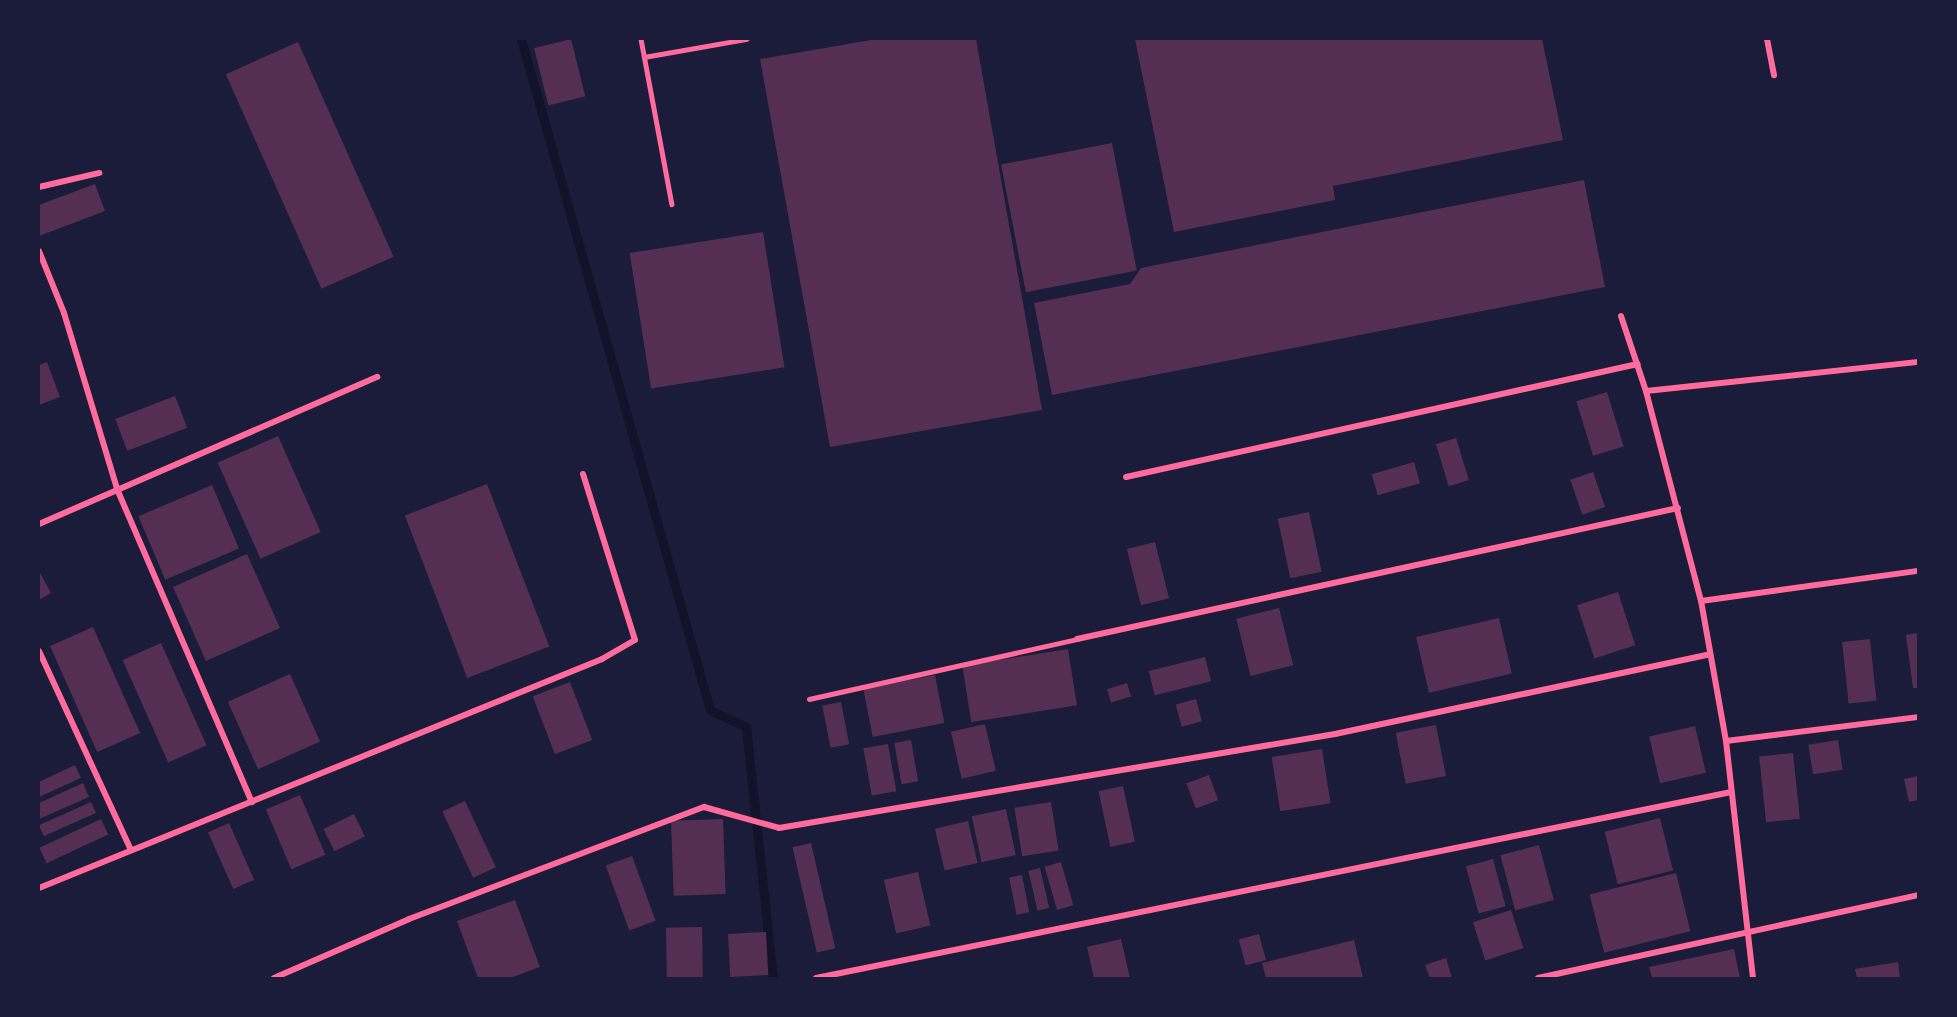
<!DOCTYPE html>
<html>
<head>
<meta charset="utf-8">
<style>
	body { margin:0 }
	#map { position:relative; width:1957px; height:1017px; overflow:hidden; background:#1b1b3a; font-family:Mulish,sans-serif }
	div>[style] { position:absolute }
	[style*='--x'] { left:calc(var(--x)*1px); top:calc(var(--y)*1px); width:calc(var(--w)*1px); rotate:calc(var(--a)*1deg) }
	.stream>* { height:9px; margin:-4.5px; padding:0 4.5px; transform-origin:4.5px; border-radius:4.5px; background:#12122b }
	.building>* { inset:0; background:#542f53; transform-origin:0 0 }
	.service>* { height:4.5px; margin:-2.25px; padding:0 2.25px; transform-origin:2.25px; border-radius:2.25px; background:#ff6b9d }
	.minor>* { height:6px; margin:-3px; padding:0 3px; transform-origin:3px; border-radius:3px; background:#ff6b9d }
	span { translate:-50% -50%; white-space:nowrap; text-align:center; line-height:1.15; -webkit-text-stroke:4.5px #1b1b3a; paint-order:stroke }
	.frame { position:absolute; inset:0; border:40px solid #1b1b3a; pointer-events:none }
</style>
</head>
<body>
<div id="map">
	<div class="stream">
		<div style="--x:521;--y:39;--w:697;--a:74.27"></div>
		<div style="--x:710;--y:710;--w:40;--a:25"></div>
		<div style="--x:746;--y:727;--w:252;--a:83.9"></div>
	</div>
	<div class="building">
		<div style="left:571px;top:39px;width:59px;height:38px;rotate:76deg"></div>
		<div style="clip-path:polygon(877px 39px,976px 39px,1042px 410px,830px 447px,760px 59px)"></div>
		<div style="clip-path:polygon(1135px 39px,1542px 39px,1563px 140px,1333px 186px,1335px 200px,1174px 232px)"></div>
		<div style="left:298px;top:42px;width:235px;height:79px;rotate:66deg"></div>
		<div style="left:1112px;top:143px;width:130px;height:113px;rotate:79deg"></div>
		<div style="clip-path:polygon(1584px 180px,1605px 287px,1052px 395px,1034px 303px,1130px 284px,1141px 268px)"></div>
		<div style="clip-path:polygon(95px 184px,105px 211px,39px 236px,39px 205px)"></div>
		<div style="left:763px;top:232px;width:137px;height:135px;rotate:81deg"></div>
		<div style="clip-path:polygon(47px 362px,60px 397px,39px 405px,39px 365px)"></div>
		<div style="left:1607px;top:392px;width:57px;height:32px;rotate:73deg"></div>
		<div style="left:175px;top:396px;width:34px;height:64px;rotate:69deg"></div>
		<div style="left:278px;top:436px;width:105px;height:66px;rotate:66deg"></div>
		<div style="left:1456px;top:438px;width:44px;height:21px;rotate:73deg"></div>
		<div style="left:1414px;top:462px;width:22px;height:44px;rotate:74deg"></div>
		<div style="left:1593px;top:472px;width:37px;height:24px;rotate:71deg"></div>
		<div style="left:487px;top:484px;width:174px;height:88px;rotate:69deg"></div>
		<div style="left:212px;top:485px;width:69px;height:80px;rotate:67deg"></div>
		<div style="left:1309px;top:512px;width:61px;height:32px;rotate:78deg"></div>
		<div style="left:1155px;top:542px;width:58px;height:29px;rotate:76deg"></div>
		<div style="left:247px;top:554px;width:81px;height:81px;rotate:66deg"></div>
		<div style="clip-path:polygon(39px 571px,51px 593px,39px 600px)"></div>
		<div style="left:1618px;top:592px;width:56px;height:43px;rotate:72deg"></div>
		<div style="left:1279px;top:608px;width:59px;height:44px;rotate:76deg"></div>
		<div style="left:1499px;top:618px;width:57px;height:85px;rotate:77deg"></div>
		<div style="left:93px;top:627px;width:116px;height:47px;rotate:66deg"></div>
		<div style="clip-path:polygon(1918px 633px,1918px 688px,1913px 688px,1906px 635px)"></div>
		<div style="left:1870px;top:639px;width:62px;height:28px;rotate:84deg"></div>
		<div style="left:161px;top:643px;width:112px;height:42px;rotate:66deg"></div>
		<div style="left:1068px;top:649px;width:57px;height:107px;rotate:81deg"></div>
		<div style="left:1205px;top:657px;width:25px;height:58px;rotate:76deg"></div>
		<div style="left:290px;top:674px;width:74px;height:68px;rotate:66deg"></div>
		<div style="left:935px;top:675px;width:49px;height:73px;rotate:79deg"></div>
		<div style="left:570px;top:682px;width:62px;height:40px;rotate:69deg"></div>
		<div style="left:1127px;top:683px;width:14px;height:21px;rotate:73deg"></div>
		<div style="left:1196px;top:699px;width:23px;height:21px;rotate:75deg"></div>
		<div style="left:841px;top:702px;width:43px;height:19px;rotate:79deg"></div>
		<div style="left:985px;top:724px;width:48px;height:35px;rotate:77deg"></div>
		<div style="left:1436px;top:725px;width:52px;height:41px;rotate:79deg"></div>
		<div style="left:1695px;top:726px;width:48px;height:47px;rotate:77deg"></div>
		<div style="left:911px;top:740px;width:42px;height:17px;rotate:80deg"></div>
		<div style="left:1838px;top:740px;width:30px;height:30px;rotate:81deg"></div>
		<div style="left:888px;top:744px;width:48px;height:25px;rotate:80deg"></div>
		<div style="left:1322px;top:749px;width:55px;height:51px;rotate:81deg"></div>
		<div style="left:1793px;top:753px;width:66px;height:34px;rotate:84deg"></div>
		<div style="clip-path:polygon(75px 765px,81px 778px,39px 797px,39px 782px)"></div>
		<div style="left:1209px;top:775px;width:27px;height:24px;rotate:70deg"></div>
		<div style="clip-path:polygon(1918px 776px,1918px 800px,1909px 802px,1904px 779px)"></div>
		<div style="clip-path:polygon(83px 783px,89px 797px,39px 819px,39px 803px)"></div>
		<div style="left:1123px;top:786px;width:57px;height:25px;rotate:78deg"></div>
		<div style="left:300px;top:795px;width:65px;height:37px;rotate:67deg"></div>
		<div style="left:465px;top:801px;width:73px;height:25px;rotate:65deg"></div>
		<div style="left:91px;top:802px;width:12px;height:57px;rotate:66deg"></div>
		<div style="left:1051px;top:802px;width:49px;height:37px;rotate:81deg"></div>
		<div style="left:1006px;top:809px;width:47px;height:35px;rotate:78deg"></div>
		<div style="left:354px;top:814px;width:25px;height:34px;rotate:64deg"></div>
		<div style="left:1660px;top:818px;width:54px;height:57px;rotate:76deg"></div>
		<div style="left:101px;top:819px;width:17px;height:68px;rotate:65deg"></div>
		<div style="left:723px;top:819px;width:75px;height:52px;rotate:88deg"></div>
		<div style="left:968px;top:821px;width:43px;height:34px;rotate:77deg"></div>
		<div style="left:229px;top:823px;width:62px;height:23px;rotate:66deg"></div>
		<div style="left:811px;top:843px;width:108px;height:19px;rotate:77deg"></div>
		<div style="left:1539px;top:845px;width:57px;height:40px;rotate:75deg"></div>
		<div style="left:632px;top:856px;width:69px;height:28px;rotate:70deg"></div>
		<div style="left:1493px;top:859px;width:49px;height:28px;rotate:75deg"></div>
		<div style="left:1061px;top:862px;width:45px;height:17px;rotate:74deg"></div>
		<div style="left:1040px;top:868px;width:41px;height:12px;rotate:77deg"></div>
		<div style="left:918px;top:872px;width:55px;height:35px;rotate:77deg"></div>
		<div style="left:1676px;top:873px;width:60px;height:89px;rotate:76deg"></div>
		<div style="left:1022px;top:875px;width:38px;height:13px;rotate:79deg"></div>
		<div style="clip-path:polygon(515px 900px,540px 967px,510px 978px,478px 978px,457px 921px)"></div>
		<div style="left:1511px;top:910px;width:40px;height:40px;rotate:72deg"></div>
		<div style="left:702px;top:927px;width:51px;height:36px;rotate:89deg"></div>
		<div style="left:766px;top:932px;width:43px;height:38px;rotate:87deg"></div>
		<div style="left:1259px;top:934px;width:27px;height:21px;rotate:75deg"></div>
		<div style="clip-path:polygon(1121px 939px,1130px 978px,1094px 978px,1087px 947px)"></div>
		<div style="clip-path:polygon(1354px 940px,1363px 978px,1266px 978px,1262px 963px)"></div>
		<div style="clip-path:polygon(1734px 949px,1740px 978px,1652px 978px,1649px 967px)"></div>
		<div style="clip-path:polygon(1446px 958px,1452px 978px,1430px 978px,1425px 965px)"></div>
		<div style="clip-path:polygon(1898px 962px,1900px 978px,1857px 978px,1855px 969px)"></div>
	</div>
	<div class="service">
		<div style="--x:641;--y:39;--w:168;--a:79.4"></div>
		<div style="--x:644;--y:57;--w:104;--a:-10"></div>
		<div style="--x:809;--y:699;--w:275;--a:-12.6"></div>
	</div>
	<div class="minor">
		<div style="--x:1767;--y:39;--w:37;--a:79"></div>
		<div style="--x:39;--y:187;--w:62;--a:-13.1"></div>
		<div style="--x:39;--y:251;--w:67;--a:68"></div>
		<div style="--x:64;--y:313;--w:184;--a:73.2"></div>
		<div style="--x:117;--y:489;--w:341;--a:66.7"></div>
		<div style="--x:1621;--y:316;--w:79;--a:71.6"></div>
		<div style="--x:1126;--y:477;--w:524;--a:-12.45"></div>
		<div style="--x:39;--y:524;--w:369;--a:-23.5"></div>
		<div style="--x:1701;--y:601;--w:219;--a:-7.9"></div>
		<div style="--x:1077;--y:639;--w:615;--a:-12.3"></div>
		<div style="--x:39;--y:651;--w:219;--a:65.2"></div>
		<div style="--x:1726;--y:741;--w:193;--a:-7.1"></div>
		<div style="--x:39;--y:888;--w:608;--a:-22.13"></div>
		<div style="--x:602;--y:659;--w:38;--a:-30"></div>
		<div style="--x:635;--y:640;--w:174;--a:-107.4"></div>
		<div style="--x:274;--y:978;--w:147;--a:-23.6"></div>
		<div style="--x:409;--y:919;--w:316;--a:-20.8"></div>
		<div style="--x:704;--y:807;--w:78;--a:15.6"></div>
		<div style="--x:779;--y:828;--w:564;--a:-9.6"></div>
		<div style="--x:1335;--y:734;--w:381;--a:-12"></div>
		<div style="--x:816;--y:978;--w:934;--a:-11.49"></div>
		<div style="--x:1538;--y:978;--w:389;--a:-12.3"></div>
		<div style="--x:1753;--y:978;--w:239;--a:-96.5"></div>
		<div style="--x:1726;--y:741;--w:142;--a:-100.1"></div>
		<div style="--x:1701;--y:601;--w:217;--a:-104.7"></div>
		<div style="--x:1646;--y:391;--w:274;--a:-6.1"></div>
	</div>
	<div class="frame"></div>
</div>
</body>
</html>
